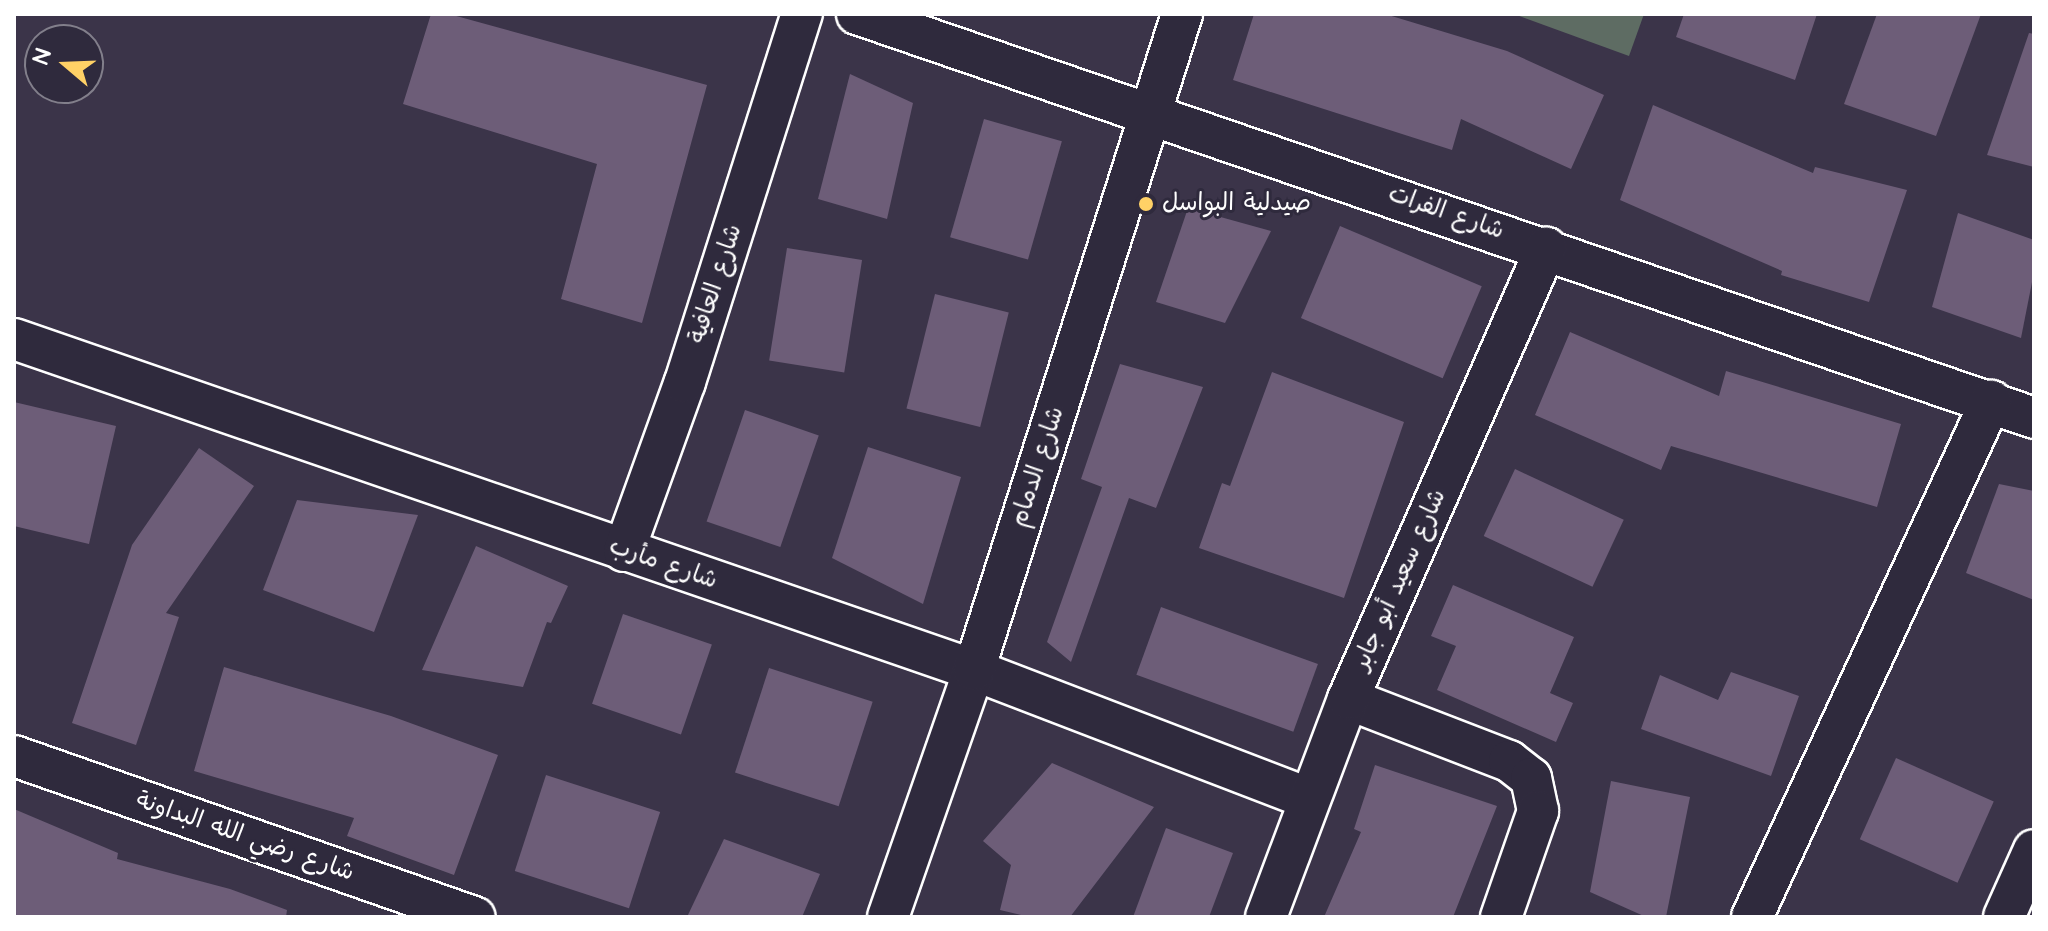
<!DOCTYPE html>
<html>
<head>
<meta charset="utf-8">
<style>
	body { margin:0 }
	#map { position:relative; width:2048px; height:931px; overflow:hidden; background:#3b3449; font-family:"Architects Daughter","Playpen Sans Arabic",sans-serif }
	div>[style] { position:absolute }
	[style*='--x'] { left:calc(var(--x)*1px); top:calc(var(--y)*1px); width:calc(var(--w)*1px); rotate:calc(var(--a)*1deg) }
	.green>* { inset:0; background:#5e6c63 }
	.building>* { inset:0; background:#6d5d78; transform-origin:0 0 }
	.roads { filter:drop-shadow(2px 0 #fff) drop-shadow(-2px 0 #fff) drop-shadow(0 2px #fff) drop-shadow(0 -2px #fff) }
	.minor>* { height:40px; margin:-20px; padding:0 20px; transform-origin:20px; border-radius:20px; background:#2f2a3d }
	.dots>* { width:22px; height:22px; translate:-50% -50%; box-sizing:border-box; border:4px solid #2f2a3d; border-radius:50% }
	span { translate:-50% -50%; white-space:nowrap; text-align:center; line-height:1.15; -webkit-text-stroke:6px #2f2a3d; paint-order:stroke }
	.poi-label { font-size:24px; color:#fff }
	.left { translate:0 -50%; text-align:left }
	.street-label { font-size:24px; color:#fff }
	.frame { position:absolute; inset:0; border:16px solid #fff; pointer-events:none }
	.north { position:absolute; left:24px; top:24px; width:80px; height:80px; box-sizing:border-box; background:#2f2a3d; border:2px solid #827f8b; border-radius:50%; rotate:289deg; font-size:22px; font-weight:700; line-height:32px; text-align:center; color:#fff }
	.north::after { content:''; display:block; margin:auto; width:28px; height:36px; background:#ffd166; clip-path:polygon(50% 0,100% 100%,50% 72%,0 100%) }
</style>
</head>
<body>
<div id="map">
	<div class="green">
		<div style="clip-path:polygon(1514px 14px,1644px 14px,1629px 56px)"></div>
	</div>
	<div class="building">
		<div style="clip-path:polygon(431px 14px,449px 14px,707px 85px,642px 323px,561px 299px,597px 164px,403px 104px)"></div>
		<div style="clip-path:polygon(1254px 14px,1385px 14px,1507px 51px,1604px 95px,1571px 169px,1461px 119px,1452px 150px,1233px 80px)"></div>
		<div style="clip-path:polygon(1684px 14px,1817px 14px,1795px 80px,1676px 37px)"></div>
		<div style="clip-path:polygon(1877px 14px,1981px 14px,1936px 136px,1844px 104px)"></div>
		<div style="clip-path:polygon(2029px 33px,2034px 34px,2034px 167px,1987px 155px)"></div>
		<div style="clip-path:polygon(850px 74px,913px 103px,887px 219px,818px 199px)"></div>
		<div style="clip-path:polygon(1653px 105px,1813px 173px,1815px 167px,1907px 190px,1869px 302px,1781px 275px,1782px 271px,1620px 200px)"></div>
		<div style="left:984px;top:119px;width:81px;height:123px;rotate:16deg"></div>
		<div style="clip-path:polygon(1188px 208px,1271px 231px,1225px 323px,1156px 302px)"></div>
		<div style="clip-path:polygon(1958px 213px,2034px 240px,2034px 272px,2021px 338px,1932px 307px)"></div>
		<div style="left:1340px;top:226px;width:154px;height:100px;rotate:23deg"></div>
		<div style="left:787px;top:248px;width:76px;height:114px;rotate:9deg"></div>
		<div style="left:935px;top:294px;width:76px;height:118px;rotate:14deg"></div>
		<div style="clip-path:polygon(1570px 332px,1719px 396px,1726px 371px,1901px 424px,1877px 507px,1671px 446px,1661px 470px,1535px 415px)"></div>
		<div style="clip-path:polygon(1120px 364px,1203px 387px,1156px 508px,1129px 498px,1071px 662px,1047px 642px,1102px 487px,1081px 479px)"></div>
		<div style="clip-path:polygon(1272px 372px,1404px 422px,1344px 598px,1199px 548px,1222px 483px,1230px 486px)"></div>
		<div style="clip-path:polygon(14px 402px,116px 426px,89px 544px,14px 526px)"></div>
		<div style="left:745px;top:410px;width:78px;height:118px;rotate:19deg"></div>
		<div style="clip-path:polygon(868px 447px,961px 477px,923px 604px,832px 558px)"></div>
		<div style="clip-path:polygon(199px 448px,254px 486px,166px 613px,179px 617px,136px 745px,72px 723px,132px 545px)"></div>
		<div style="left:1515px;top:469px;width:120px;height:74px;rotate:25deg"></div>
		<div style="clip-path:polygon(1999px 484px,2034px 491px,2034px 600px,1966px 573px)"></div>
		<div style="clip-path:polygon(297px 500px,418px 515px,374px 632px,263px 590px)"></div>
		<div style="clip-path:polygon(476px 546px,568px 586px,551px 623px,547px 622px,523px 687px,422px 670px)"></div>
		<div style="clip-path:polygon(1453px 585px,1574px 637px,1550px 693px,1573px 703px,1556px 742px,1437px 690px,1456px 646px,1431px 636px)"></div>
		<div style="left:1161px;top:607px;width:167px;height:72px;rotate:20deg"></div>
		<div style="left:623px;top:614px;width:94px;height:95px;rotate:19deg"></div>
		<div style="clip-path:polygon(224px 667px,391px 716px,498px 755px,454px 875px,347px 836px,354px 818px,194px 771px)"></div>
		<div style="left:769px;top:668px;width:109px;height:110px;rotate:18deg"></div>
		<div style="clip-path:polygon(1731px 672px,1799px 696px,1771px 776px,1641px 729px,1660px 675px,1718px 700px)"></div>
		<div style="left:1896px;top:758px;width:107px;height:89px;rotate:24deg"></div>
		<div style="clip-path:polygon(1052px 763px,1154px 807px,1070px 917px,1029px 917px,1000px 910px,1011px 865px,983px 841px)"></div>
		<div style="clip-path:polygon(1375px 765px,1497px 806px,1453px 917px,1324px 917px,1361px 832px,1354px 829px)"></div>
		<div style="left:546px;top:775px;width:120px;height:101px;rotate:18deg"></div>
		<div style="clip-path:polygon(1611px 781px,1690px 797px,1666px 917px,1646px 917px,1590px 892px)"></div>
		<div style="clip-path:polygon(14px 809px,118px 853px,117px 859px,230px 889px,287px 910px,286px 917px,14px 917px)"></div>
		<div style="clip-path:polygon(1166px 828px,1233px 853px,1209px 917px,1133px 917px)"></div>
		<div style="clip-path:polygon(724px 839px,820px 874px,802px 917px,687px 917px)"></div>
	</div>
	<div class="roads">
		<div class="minor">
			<div style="--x:857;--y:14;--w:1244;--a:18.94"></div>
			<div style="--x:14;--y:339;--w:1015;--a:19.02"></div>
			<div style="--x:974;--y:670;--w:358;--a:21"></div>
			<div style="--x:624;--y:551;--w:180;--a:-70.2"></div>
			<div style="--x:685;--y:382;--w:386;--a:-72.4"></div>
			<div style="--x:1348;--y:699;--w:173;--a:21.1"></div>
			<div style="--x:1509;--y:761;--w:28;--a:38"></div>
			<div style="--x:1531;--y:778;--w:34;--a:78"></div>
			<div style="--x:1538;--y:811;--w:112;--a:109.2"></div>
			<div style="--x:14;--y:756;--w:488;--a:19.3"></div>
			<div style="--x:888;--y:917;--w:262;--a:-70.8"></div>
			<div style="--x:974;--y:670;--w:688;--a:-72.41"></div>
			<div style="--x:1266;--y:917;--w:233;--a:-69.4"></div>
			<div style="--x:1348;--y:699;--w:493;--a:-66.3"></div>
			<div style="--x:1752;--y:917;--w:569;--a:-65.15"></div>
			<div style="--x:2004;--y:917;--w:73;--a:-65.9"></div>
		</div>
	</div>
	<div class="dots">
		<div style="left:1146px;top:204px;background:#ffd166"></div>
	</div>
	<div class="poi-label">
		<span class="left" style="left:1162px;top:204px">صيدلية البواسل</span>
	</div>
	<div class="street-label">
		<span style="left:1446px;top:213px;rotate:19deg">شارع الفرات</span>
		<span style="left:716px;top:284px;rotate:-72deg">شارع العافية</span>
		<span style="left:1038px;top:467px;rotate:-72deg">شارع الدمام</span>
		<span style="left:663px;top:564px;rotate:19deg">شارع مأرب</span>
		<span style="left:1400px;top:580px;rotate:-66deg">شارع سعيد أبو جابر</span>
		<span style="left:245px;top:837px;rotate:19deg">شارع رضي الله البداونة</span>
	</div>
	<div class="frame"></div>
	<div class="north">N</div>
</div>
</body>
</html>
